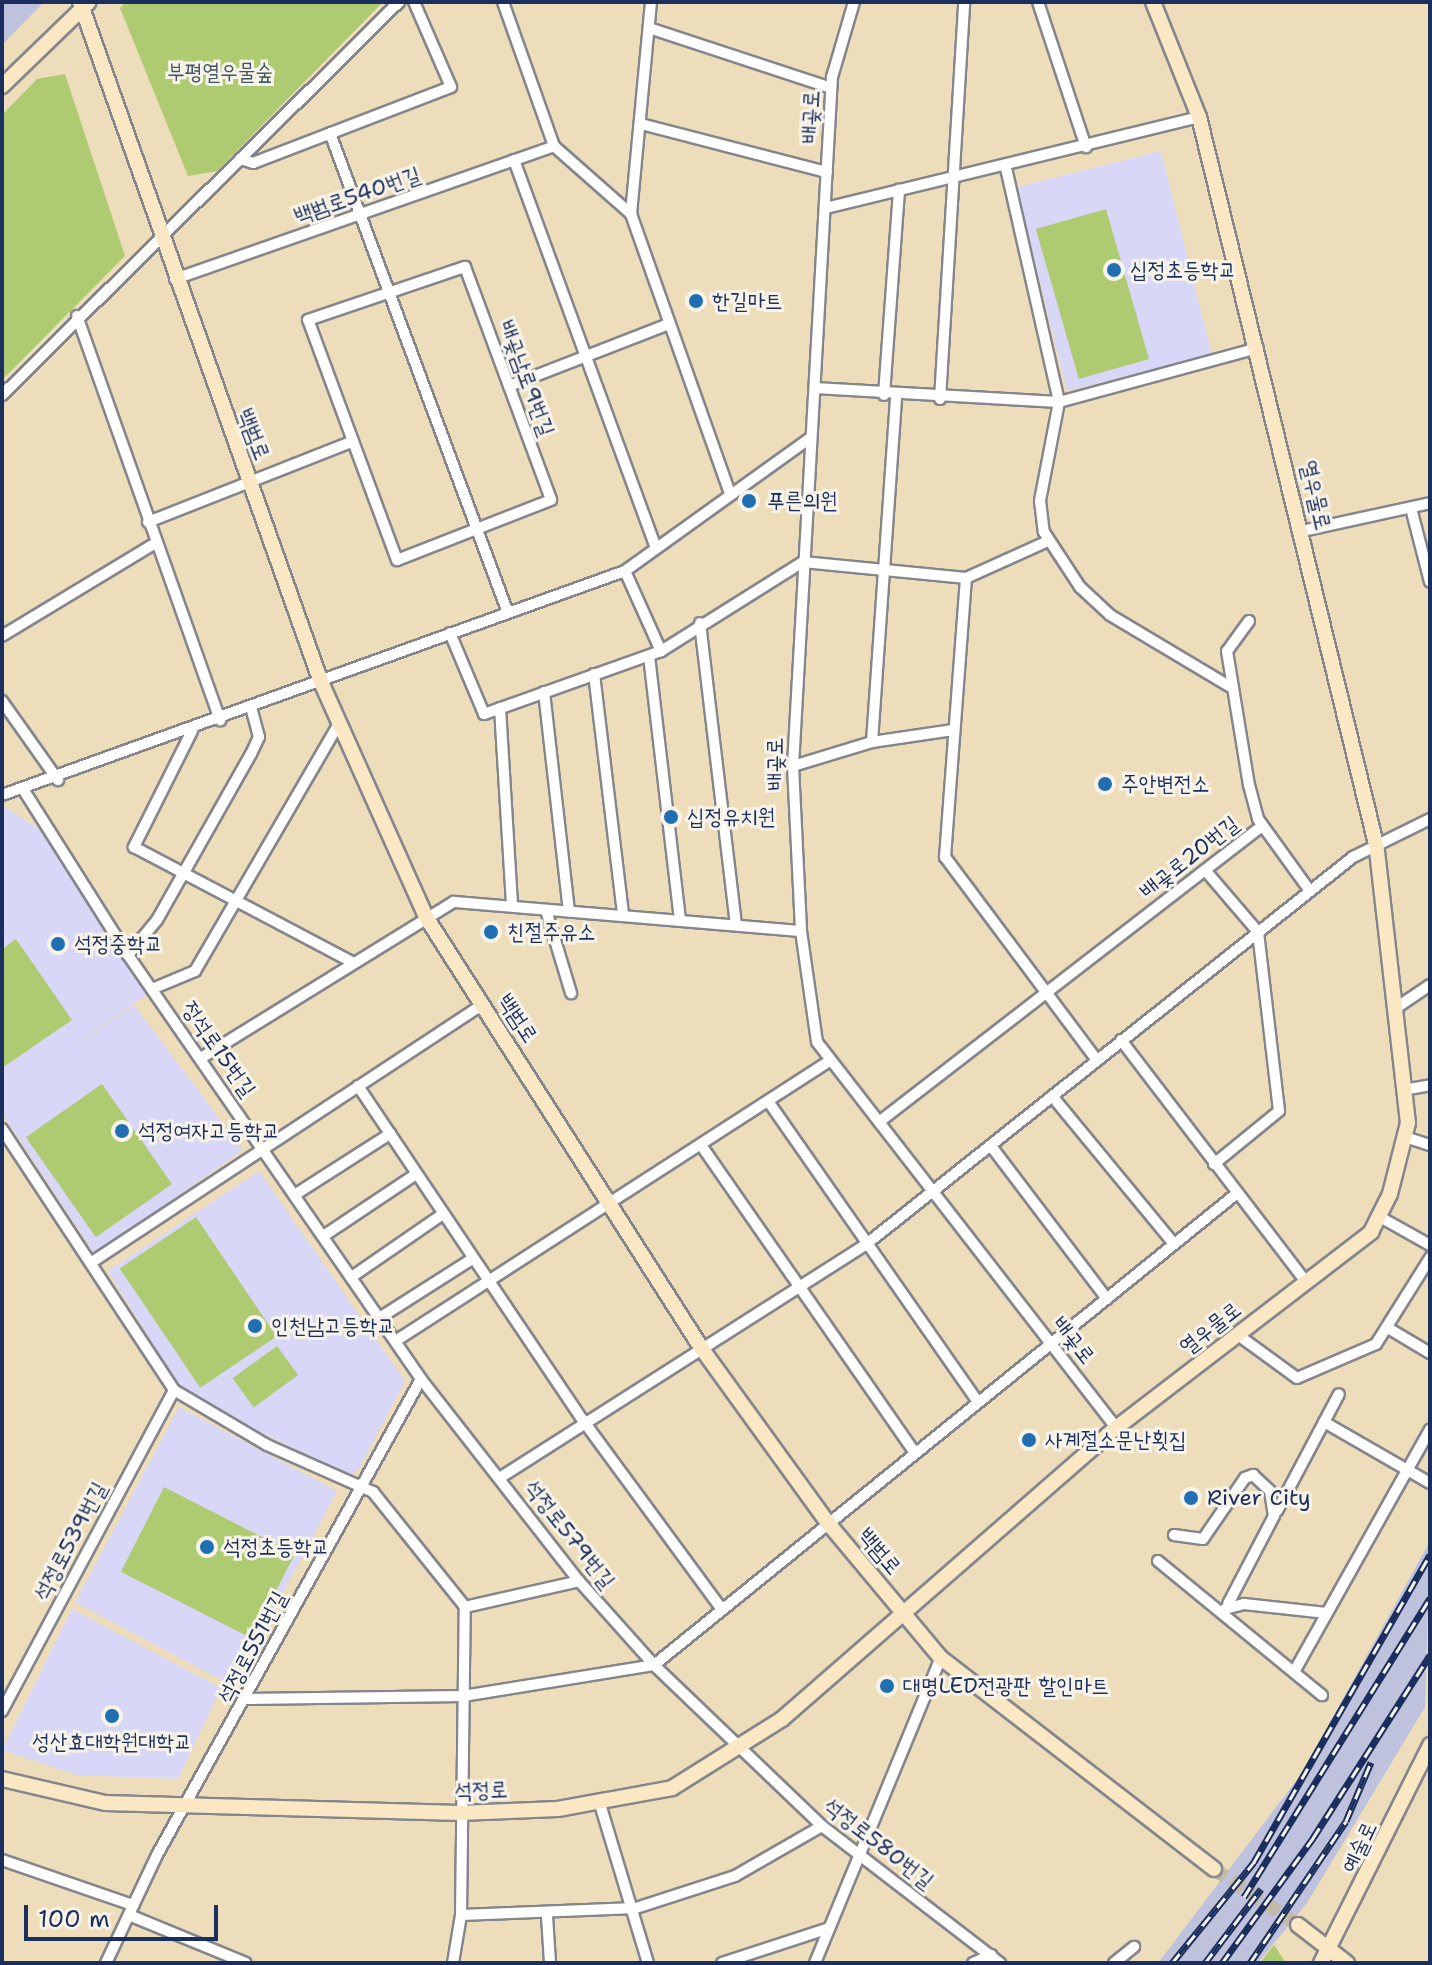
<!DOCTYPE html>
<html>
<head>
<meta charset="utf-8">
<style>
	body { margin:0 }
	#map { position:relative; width:1432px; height:1965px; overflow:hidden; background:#edddbb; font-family:"Shantell Sans","Poor Story",sans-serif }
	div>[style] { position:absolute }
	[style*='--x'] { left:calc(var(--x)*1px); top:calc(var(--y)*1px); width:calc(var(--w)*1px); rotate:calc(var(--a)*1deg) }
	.built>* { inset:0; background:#d8d7f8; transform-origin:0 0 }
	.industrial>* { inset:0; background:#bfc2dd }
	.green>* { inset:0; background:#afcb71; transform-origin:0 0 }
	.secondary-tunnel>* { height:14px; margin-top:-7px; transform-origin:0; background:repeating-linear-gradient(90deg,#c3baa8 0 14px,transparent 0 21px) }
	.roads { filter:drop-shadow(2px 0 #84868c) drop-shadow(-2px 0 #84868c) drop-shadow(0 2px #84868c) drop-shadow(0 -2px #84868c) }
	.street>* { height:10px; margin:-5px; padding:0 5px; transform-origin:5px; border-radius:5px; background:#fff }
	.secondary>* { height:14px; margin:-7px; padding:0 7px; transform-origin:7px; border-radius:7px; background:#fae7c3 }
	.rail>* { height:7px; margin-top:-3.5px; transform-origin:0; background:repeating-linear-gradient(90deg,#f7f3e8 0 12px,#1b2f5e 0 24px); box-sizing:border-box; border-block:2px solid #1b2f5e }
	.dots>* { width:22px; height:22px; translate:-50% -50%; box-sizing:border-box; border:4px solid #f7f3e8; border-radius:50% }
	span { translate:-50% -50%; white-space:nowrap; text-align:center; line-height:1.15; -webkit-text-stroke:6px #f7f3e8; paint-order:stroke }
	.park-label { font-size:22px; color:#405663 }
	.street-label { font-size:22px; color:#1b2f5e }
	.poi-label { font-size:22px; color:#1b2f5e }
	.left { translate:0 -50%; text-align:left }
	.frame { position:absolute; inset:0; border:4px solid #1b2f5e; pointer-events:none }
	.scale { position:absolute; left:24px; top:1905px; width:194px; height:36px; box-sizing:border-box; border:4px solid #1b2f5e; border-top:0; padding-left:10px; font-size:24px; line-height:28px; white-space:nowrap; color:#1b2f5e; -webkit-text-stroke:6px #f7f3e8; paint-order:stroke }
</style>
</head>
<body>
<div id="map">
	<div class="built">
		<div style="left:1161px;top:151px;width:210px;height:149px;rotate:76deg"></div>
		<div style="clip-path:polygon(2px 805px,38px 828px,149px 993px,60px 1055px,134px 1005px,243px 1150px,95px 1254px,2px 1113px)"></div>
		<div style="clip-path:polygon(259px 1171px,405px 1381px,358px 1470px,348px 1475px,185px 1395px,108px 1271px)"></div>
		<div style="left:179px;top:1407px;width:179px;height:221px;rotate:28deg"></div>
		<div style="clip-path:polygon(72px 1609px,221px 1688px,178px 1779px,77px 1775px,2px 1750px)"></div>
	</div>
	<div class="industrial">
		<div style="clip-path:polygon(2px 2px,44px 2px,2px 45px)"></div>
		<div style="clip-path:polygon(1430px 1541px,1425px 1707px,1307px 1903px,1258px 1963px,1158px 1963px,1302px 1773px)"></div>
	</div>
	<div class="green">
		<div style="clip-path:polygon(126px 2px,383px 2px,217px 171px,188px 176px,120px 8px)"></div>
		<div style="clip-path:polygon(65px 74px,125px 256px,2px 380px,2px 115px,37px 79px)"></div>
		<div style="left:1106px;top:209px;width:156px;height:73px;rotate:74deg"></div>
		<div style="clip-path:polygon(16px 939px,72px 1020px,2px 1068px,2px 949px)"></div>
		<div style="left:102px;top:1084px;width:122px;height:93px;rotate:55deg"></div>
		<div style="left:196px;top:1217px;width:144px;height:92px;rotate:56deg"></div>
		<div style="left:277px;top:1346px;width:36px;height:55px;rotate:54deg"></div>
		<div style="left:164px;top:1487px;width:147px;height:95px;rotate:27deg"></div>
		<div style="clip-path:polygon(1274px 1945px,1286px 1963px,1260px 1963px)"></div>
	</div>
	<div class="secondary-tunnel">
		<div style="--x:1214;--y:1869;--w:101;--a:33.7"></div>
	</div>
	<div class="roads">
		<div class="street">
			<div style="--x:503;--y:2;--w:153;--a:70.5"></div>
			<div style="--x:554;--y:146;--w:103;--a:41.4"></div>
			<div style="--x:651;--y:2;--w:213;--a:95.4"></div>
			<div style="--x:631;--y:214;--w:296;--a:70.5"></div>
			<div style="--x:854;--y:2;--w:78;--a:106.3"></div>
			<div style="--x:832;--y:77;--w:690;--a:93.24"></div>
			<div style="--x:793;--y:766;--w:165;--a:87.2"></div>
			<div style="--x:801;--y:931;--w:112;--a:81.8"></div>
			<div style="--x:817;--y:1042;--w:488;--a:52.2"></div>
			<div style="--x:1038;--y:2;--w:153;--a:71.7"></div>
			<div style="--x:652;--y:29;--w:188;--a:18.2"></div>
			<div style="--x:641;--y:124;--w:192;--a:14.5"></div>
			<div style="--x:330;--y:133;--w:512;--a:69.65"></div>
			<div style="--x:240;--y:159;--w:14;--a:17"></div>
			<div style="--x:253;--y:163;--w:212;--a:-21"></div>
			<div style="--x:451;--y:87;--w:93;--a:-113.5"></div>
			<div style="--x:514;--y:160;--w:411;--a:69.9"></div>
			<div style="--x:1006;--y:168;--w:240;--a:77.2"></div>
			<div style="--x:1059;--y:402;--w:101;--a:100.9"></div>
			<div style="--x:1040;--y:501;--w:31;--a:83"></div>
			<div style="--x:1044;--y:532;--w:66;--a:56.8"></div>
			<div style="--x:1080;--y:587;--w:41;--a:43"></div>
			<div style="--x:1110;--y:615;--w:139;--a:30.8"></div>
			<div style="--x:826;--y:208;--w:384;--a:-13.7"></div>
			<div style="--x:465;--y:267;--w:248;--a:69.7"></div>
			<div style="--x:551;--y:500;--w:165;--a:158.7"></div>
			<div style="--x:397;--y:560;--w:256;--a:-110.3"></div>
			<div style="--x:308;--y:320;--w:166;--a:-18.7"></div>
			<div style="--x:175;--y:279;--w:402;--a:-19.3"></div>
			<div style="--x:77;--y:316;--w:429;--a:70.5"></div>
			<div style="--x:509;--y:386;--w:172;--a:-21.2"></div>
			<div style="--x:815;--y:388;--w:244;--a:3.3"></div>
			<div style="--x:1059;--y:402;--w:206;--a:-15.2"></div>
			<div style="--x:2;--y:395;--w:559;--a:-44.71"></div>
			<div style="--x:884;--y:395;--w:206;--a:-85.8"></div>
			<div style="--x:940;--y:399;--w:398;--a:-86.5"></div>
			<div style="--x:1411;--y:508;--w:76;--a:75.6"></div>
			<div style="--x:148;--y:522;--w:216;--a:-21.5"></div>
			<div style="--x:1302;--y:531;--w:131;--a:-12.3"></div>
			<div style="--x:625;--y:571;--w:88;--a:65.8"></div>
			<div style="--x:966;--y:578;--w:280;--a:94.3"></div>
			<div style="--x:945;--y:857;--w:254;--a:53.2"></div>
			<div style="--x:1249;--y:621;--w:37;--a:126"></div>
			<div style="--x:1227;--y:651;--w:136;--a:80.7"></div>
			<div style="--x:1249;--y:785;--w:35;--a:75"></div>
			<div style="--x:1258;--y:819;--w:89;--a:54.2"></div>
			<div style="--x:700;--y:623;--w:304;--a:83.2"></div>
			<div style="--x:450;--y:633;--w:88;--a:67.2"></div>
			<div style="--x:484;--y:714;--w:188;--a:-19.6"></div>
			<div style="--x:661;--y:651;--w:168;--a:-32.1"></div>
			<div style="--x:803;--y:562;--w:164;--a:5.6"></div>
			<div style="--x:966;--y:578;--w:90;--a:-24.3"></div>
			<div style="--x:2;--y:636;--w:175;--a:-31.2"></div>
			<div style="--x:649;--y:656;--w:266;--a:83.3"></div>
			<div style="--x:594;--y:674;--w:243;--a:83.1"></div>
			<div style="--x:544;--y:692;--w:221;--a:83.5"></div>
			<div style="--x:2;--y:701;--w:97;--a:54.7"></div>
			<div style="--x:500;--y:708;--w:198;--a:86.5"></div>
			<div style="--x:192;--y:731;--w:130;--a:116.6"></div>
			<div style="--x:134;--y:847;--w:246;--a:27.8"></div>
			<div style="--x:872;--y:742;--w:346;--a:-86"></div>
			<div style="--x:793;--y:766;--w:83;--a:-16.9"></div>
			<div style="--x:872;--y:742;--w:82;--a:-8.4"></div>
			<div style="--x:23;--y:789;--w:196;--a:57.7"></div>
			<div style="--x:128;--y:955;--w:515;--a:55.35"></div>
			<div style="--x:421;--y:1379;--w:256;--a:52"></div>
			<div style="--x:579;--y:1581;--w:113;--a:48.2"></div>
			<div style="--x:654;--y:1665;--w:233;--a:43.8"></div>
			<div style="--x:822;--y:1826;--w:225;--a:37.6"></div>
			<div style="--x:2;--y:795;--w:662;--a:-19.78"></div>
			<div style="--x:625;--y:571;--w:226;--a:-35.7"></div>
			<div style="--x:1205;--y:870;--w:82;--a:49.5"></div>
			<div style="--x:1258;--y:932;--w:180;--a:83.3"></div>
			<div style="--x:1279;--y:1111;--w:84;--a:140.8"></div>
			<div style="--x:546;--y:910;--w:87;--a:73.2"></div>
			<div style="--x:128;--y:955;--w:45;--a:-50.4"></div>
			<div style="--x:157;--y:920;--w:191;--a:-60.5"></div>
			<div style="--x:251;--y:754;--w:19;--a:-65"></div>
			<div style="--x:259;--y:737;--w:30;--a:-105"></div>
			<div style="--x:152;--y:989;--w:47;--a:-22.7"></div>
			<div style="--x:195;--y:971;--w:286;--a:-59.8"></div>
			<div style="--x:1396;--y:1008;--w:41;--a:-34.1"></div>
			<div style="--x:1121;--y:1040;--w:305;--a:52.6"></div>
			<div style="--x:201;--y:1058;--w:297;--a:-31.7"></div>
			<div style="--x:454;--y:902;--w:348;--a:4.8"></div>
			<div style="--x:358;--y:1086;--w:401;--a:56.1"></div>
			<div style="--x:582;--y:1419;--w:233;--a:53.7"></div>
			<div style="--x:1403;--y:1090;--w:27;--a:-10"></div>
			<div style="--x:1052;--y:1096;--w:192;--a:50.5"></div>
			<div style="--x:768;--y:1101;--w:367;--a:55.1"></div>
			<div style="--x:879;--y:1122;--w:484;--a:-37.7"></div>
			<div style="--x:2;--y:1129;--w:313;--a:56.6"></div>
			<div style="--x:174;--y:1390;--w:108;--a:30.6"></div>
			<div style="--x:267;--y:1445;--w:116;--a:23.9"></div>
			<div style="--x:373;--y:1492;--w:147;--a:51.3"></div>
			<div style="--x:465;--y:1607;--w:117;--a:-12.8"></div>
			<div style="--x:1405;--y:1137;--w:26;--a:18"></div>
			<div style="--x:701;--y:1145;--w:375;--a:55.2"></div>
			<div style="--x:991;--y:1146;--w:192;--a:52.8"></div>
			<div style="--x:296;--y:1194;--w:112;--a:-32.6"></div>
			<div style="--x:1380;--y:1217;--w:57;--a:29.2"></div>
			<div style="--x:325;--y:1235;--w:110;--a:-33.8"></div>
			<div style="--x:92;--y:1262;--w:468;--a:-33.4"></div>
			<div style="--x:353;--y:1276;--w:109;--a:-34.6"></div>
			<div style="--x:381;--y:1317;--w:108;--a:-32.5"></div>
			<div style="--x:1388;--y:1328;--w:49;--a:30.8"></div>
			<div style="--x:1238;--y:1335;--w:73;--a:36.1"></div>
			<div style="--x:1297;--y:1378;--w:86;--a:-23.3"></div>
			<div style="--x:1376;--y:1344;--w:102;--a:-57.9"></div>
			<div style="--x:397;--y:1340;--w:516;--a:-32.83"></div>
			<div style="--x:1324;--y:1422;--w:122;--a:29.9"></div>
			<div style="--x:501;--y:1477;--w:430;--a:-32.5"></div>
			<div style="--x:864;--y:1246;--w:625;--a:-38.5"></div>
			<div style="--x:1353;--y:857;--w:86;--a:-26.3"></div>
			<div style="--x:1277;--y:1511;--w:132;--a:-62.1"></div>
			<div style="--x:1174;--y:1535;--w:29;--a:8"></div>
			<div style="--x:1203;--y:1539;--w:74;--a:-55.5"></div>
			<div style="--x:1245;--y:1478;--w:9;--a:-21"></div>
			<div style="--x:1253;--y:1475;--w:23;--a:43"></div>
			<div style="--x:1270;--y:1491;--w:25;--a:81"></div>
			<div style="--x:1274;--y:1516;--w:99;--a:117.6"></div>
			<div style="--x:1158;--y:1561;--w:212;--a:39.3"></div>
			<div style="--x:1225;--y:1609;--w:20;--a:-15"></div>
			<div style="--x:1244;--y:1604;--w:83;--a:6.2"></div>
			<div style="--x:1294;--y:1672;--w:278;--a:-60.7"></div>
			<div style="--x:247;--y:1699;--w:216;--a:-0.8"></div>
			<div style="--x:463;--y:1696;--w:193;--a:-9.2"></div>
			<div style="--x:654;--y:1665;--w:749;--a:-38.98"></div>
			<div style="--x:2;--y:1711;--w:364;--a:-61.8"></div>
			<div style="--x:600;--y:1804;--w:166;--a:73.2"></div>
			<div style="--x:2;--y:1860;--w:139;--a:19"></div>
			<div style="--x:129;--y:1915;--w:126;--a:22.3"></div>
			<div style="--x:461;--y:1915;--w:175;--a:-2.3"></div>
			<div style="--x:636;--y:1908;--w:104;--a:-17.9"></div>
			<div style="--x:735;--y:1876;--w:100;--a:-29.9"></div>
			<div style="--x:547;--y:1916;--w:47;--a:86.3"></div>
			<div style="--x:106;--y:1963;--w:119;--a:-64.7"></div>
			<div style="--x:157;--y:1855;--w:544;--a:-60.99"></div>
			<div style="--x:453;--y:1963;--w:49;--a:-80.5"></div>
			<div style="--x:461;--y:1915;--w:308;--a:-89.3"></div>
			<div style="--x:722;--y:1963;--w:113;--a:-18.1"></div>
			<div style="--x:815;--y:1963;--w:330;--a:-67.6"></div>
			<div style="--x:973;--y:1963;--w:20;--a:-24"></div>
			<div style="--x:1114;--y:1963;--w:26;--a:-39"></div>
		</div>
		<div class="secondary">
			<div style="--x:80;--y:2;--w:721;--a:70.49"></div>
			<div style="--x:321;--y:682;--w:257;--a:65.9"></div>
			<div style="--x:426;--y:917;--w:513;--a:57.43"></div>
			<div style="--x:702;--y:1349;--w:215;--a:54.1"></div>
			<div style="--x:828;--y:1523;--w:176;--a:50.1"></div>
			<div style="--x:941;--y:1658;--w:345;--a:37.7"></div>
			<div style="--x:2;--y:86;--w:120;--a:-44"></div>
			<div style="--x:2;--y:1779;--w:106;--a:13.1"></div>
			<div style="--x:105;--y:1803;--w:355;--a:1.6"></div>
			<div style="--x:460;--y:1813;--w:98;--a:-2.3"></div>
			<div style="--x:558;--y:1809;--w:116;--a:-10.4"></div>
			<div style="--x:672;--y:1788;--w:130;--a:-32.1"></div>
			<div style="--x:782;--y:1719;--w:443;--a:-41.1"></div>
			<div style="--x:1116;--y:1428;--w:322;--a:-37.5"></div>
			<div style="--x:1371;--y:1232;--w:42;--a:-63.4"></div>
			<div style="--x:1390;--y:1194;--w:73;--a:-75.8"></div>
			<div style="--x:1408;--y:1123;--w:281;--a:-96.5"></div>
			<div style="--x:1376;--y:844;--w:748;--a:-103.68"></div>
			<div style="--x:1199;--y:117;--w:124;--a:-111.8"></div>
			<div style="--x:1298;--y:1925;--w:62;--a:37.8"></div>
			<div style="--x:1321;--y:1963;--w:244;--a:-63.4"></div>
		</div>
	</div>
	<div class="rail">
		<div style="--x:1244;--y:1897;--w:352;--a:-58.1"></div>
		<div style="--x:1172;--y:1963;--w:130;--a:-50.9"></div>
		<div style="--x:1254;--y:1862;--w:354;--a:-60.2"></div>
		<div style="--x:1205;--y:1963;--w:93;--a:-52.9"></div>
		<div style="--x:1222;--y:1963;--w:155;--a:-53.9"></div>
		<div style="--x:1313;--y:1838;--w:217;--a:-57.4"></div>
		<div style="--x:1250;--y:1963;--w:171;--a:-55.9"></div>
		<div style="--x:1346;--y:1821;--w:64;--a:-67"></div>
	</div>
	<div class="dots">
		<div style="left:1114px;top:270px;background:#1f6fb2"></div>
		<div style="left:696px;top:301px;background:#1f6fb2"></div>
		<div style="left:749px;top:501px;background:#1f6fb2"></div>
		<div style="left:1105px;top:784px;background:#1f6fb2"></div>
		<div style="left:671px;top:817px;background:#1f6fb2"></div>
		<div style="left:491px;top:932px;background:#1f6fb2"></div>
		<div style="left:58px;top:944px;background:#1f6fb2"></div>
		<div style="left:122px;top:1131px;background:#1f6fb2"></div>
		<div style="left:255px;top:1326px;background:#1f6fb2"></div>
		<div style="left:1029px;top:1440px;background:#1f6fb2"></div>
		<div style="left:1191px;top:1498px;background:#1f6fb2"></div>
		<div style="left:207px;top:1547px;background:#1f6fb2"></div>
		<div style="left:887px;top:1686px;background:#1f6fb2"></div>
		<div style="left:112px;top:1716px;background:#1f6fb2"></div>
	</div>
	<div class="park-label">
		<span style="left:220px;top:72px">부평열우물숲</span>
	</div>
	<div class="street-label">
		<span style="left:810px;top:117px;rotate:-87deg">배곶로</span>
		<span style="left:357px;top:195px;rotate:-19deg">백범로540번길</span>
		<span style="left:527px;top:378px;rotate:70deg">배곶남로9번길</span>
		<span style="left:254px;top:434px;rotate:69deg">백범로</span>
		<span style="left:1316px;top:495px;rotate:77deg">열우물로</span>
		<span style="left:775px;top:764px;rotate:-90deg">배곶로</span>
		<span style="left:1189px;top:857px;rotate:-38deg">배곶로20번길</span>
		<span style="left:518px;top:1018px;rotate:57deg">백범로</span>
		<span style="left:219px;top:1049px;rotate:55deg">정석로15번길</span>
		<span style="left:1210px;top:1328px;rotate:-38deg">열우물로</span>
		<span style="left:1074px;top:1340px;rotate:52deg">배곶로</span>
		<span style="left:570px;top:1534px;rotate:52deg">석정로579번길</span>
		<span style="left:70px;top:1541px;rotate:-62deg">석정로539번길</span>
		<span style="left:880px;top:1551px;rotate:50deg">백범로</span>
		<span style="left:252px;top:1647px;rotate:-62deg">석정로551번길</span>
		<span style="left:481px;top:1790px;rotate:-2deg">석정로</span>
		<span style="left:879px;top:1843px;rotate:38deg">석정로580번길</span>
		<span style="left:1359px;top:1847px;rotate:-65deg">예술로</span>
	</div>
	<div class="poi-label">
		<span class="left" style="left:1130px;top:270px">십정초등학교</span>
		<span class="left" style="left:712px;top:301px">한길마트</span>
		<span class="left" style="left:767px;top:501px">푸른의원</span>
		<span class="left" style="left:1121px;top:784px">주안변전소</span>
		<span class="left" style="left:687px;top:817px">십정유치원</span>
		<span class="left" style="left:507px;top:932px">친절주유소</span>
		<span class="left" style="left:74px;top:944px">석정중학교</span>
		<span class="left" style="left:138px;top:1131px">석정여자고등학교</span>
		<span class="left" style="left:271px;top:1326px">인천남고등학교</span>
		<span class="left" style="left:1045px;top:1440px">사계절소문난횟집</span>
		<span class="left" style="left:1207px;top:1498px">River City</span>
		<span class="left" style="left:223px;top:1547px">석정초등학교</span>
		<span class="left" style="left:903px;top:1686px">대명LED전광판 할인마트</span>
		<span style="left:112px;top:1742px">성산효대학원대학교</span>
	</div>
	<div class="frame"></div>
	<div class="scale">100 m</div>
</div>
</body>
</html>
